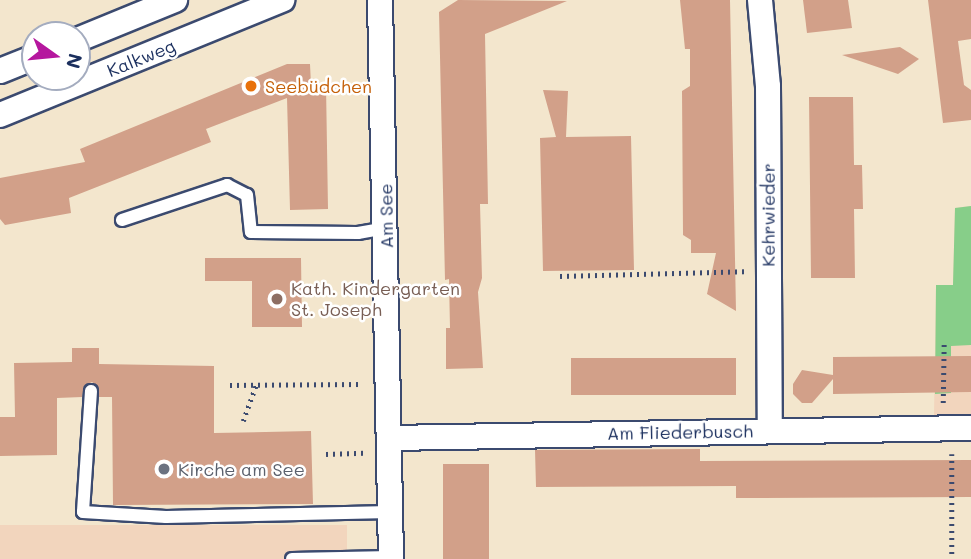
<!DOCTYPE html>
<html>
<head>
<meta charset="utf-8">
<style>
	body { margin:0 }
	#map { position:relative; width:971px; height:559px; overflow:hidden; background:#f3e6cd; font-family:Mali,sans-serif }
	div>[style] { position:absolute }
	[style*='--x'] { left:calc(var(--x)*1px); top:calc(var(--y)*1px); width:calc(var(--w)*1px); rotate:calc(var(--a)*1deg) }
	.built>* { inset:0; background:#f2d5bd; transform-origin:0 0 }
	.green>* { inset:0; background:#87ce89 }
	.building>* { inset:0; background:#d2a089; transform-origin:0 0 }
	.path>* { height:4.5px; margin-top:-2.25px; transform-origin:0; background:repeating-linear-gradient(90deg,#3b4a6f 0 2px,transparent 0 7px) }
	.roads { filter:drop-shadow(2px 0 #3b4a6f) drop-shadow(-2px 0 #3b4a6f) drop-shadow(0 2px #3b4a6f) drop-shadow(0 -2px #3b4a6f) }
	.lane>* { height:12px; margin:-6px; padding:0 6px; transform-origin:6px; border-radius:6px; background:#fff }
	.street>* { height:24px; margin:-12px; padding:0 12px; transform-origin:12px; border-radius:12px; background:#fff }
	.dots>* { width:19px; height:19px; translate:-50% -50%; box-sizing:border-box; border:4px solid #fff; border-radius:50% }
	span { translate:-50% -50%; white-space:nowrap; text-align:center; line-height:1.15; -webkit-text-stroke:5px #fff; paint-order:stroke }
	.street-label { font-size:18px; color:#1b2f5e }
	.food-label { font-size:18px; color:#c56008 }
	.left { translate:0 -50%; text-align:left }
	.education-label { font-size:18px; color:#785e54 }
	.worship-label { font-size:18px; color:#5b616d }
	.north { position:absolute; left:21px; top:21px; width:70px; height:70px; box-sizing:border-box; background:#fff; border:2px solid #a4acbf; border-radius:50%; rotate:105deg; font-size:19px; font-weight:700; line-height:28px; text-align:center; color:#1b2f5e }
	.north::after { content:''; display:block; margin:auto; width:24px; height:32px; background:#b5179e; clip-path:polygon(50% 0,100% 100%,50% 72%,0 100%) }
</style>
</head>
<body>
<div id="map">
	<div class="built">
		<div style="clip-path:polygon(971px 206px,971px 415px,934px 415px,936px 285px,953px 285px,955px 208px)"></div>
		<div style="left:347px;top:525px;width:34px;height:347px;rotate:90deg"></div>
	</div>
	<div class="green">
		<div style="clip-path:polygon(971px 206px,971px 345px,951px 346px,951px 393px,935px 394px,936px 285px,953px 285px,955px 208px)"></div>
	</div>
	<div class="building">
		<div style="clip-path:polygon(458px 0,567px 1px,485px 34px,488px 204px,480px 204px,482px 278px,478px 292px,483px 368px,446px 369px,446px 328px,450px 328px,449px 279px,445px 280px,439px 12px)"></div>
		<div style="clip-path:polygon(680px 0,730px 0,736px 311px,707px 294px,716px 253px,691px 253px,691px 240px,683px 235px,682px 91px,690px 86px,690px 49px,685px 49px)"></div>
		<div style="clip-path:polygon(803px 0,848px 0,852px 28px,807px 33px)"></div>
		<div style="clip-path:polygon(928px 0,971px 0,971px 39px,958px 41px,964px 85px,971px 90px,971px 120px,943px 123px)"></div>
		<div style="clip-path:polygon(900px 47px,919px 59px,898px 74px,842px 55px)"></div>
		<div style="clip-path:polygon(287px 64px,310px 64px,311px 85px,326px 85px,328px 209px,290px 210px,287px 98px,206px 129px,211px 142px,69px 198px,71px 213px,5px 225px,0 219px,0 178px,85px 162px,80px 149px)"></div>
		<div style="clip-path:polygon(543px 90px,568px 91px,566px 137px,631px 136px,634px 270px,543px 271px,540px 138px,556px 137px)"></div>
		<div style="clip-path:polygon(809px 97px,853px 97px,854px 165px,862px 165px,863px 209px,854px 209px,855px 278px,811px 278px)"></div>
		<div style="clip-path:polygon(205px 258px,301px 258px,302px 327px,252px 327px,252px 281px,205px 281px)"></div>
		<div style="clip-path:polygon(72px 348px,99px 348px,99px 364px,214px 366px,214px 433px,311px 431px,313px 504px,113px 505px,112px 397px,99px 397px,98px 387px,92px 382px,84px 386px,82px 397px,57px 398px,57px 455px,0 456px,0 417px,15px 417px,14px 363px,72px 362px)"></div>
		<div style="clip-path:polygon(971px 356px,971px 392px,833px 394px,833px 379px,812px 403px,802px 403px,793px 394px,793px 384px,802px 370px,833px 375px,833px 357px)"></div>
		<div style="left:736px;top:358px;width:37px;height:165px;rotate:90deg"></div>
		<div style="clip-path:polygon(700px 449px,700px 461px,971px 460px,971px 497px,736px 498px,736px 486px,536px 487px,535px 450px)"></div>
		<div style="left:443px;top:464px;width:46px;height:95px"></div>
	</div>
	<div class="path">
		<div style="--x:560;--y:276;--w:185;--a:-1.5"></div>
		<div style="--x:230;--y:385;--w:133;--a:-0.4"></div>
		<div style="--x:943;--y:403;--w:62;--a:-89.1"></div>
		<div style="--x:243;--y:421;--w:38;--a:-70"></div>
		<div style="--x:326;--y:454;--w:38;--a:-2"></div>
		<div style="--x:952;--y:454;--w:105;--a:90"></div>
	</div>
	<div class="roads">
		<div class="lane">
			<div style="--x:122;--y:220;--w:111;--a:-18.4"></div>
			<div style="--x:227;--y:185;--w:22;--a:27"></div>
			<div style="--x:247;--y:195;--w:37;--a:84"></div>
			<div style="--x:251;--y:232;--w:107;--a:0.5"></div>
			<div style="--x:358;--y:233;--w:28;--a:-10"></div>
			<div style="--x:91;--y:391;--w:121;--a:93.8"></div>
			<div style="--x:83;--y:512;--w:83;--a:3.4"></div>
			<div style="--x:166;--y:517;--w:224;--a:-1.3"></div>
			<div style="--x:292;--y:559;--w:99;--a:-1.2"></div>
		</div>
		<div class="street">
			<div style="--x:380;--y:0;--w:559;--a:88.87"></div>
			<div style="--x:760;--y:0;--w:86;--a:84.7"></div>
			<div style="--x:768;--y:86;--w:344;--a:89.7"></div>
			<div style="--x:77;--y:40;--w:106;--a:-22.2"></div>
			<div style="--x:0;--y:71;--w:38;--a:-22"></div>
			<div style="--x:0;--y:115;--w:305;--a:-22.2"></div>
			<div style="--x:390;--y:438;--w:581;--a:-0.99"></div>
		</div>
	</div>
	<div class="dots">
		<div style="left:251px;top:86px;background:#e8710a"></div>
		<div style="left:277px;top:299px;background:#8d6e63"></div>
		<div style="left:164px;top:469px;background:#6b7280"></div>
	</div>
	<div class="street-label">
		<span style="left:141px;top:58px;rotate:-22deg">Kalkweg</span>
		<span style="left:768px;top:215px;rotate:-90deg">Kehrwieder</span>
		<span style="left:386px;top:216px;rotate:-91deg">Am See</span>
		<span style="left:680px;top:432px;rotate:-1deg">Am Fliederbusch</span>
	</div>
	<div class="food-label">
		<span class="left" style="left:265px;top:86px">Seebüdchen</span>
	</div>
	<div class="education-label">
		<span class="left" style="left:291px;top:299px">Kath. Kindergarten<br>St. Joseph</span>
	</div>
	<div class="worship-label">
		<span class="left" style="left:178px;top:469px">Kirche am See</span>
	</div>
	<div class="north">N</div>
</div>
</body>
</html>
